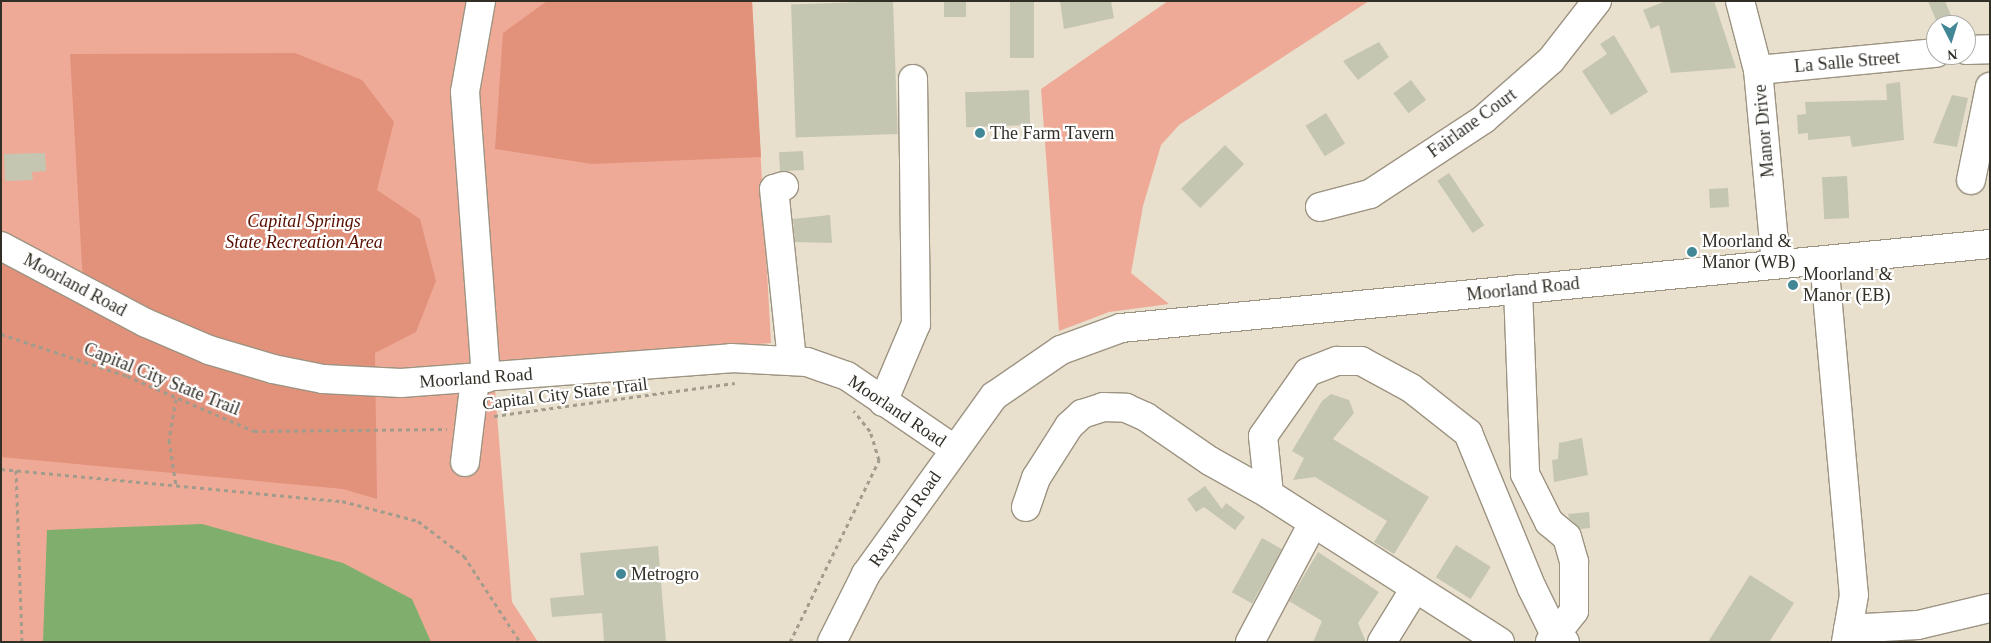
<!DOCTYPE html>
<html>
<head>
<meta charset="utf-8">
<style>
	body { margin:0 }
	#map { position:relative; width:1991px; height:643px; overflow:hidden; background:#e8dfcc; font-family:Georgia,serif }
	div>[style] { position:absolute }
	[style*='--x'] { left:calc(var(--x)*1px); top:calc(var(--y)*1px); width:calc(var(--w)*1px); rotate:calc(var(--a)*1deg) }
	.green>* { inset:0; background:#efaa97 }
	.forest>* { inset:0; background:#e2917b }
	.water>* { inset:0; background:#80ae6c }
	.building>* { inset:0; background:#c4c6b2; transform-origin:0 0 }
	.path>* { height:3px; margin-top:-1.5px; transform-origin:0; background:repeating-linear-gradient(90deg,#a29c8d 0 4px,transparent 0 8px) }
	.roads { filter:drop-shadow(1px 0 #9c9381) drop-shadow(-1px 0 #9c9381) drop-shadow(0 1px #9c9381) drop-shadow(0 -1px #9c9381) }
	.minor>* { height:28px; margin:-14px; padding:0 14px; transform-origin:14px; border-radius:14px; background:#fff }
	.dots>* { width:14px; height:14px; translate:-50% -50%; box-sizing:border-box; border:2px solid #fff; border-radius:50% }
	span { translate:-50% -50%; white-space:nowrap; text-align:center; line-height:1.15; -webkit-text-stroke:4.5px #fff; paint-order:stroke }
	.street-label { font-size:18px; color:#322f27 }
	.poi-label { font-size:18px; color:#322f27 }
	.left { translate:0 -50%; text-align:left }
	.park-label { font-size:18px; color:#570f00; font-style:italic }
	.frame { position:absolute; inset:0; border:2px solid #322f27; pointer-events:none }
	.north { position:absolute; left:1926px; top:15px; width:50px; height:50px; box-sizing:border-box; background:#fff; border:1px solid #adaca9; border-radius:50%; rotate:175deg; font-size:14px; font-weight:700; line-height:20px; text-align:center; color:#322f27 }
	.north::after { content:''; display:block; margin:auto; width:18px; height:22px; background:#428795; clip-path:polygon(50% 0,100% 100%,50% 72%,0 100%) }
</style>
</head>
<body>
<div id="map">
	<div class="green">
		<div style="clip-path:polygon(1px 1px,752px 1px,771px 343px,493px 364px,512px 602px,538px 642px,1px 642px)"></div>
		<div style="clip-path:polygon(1168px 1px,1369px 1px,1179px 125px,1161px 145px,1143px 206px,1131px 273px,1169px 304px,1109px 312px,1059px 331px,1041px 89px)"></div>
	</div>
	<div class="forest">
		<div style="clip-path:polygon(547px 1px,752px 1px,761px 157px,592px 164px,495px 149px,503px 33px)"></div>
		<div style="clip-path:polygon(295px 53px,362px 80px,394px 122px,377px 190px,420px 219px,436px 281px,416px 332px,375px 353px,377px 499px,343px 489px,1px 457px,1px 257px,84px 301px,70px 54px)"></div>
	</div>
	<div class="water">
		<div style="clip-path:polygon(202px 524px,343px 563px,412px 599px,431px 642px,43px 642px,47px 530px)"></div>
	</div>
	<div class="building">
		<div style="left:893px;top:1px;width:133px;height:102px;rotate:88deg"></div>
		<div style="left:944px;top:1px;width:22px;height:16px"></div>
		<div style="left:1010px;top:1px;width:24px;height:57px"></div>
		<div style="clip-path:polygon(1060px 1px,1111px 1px,1114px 18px,1064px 29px)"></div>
		<div style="clip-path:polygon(1666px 1px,1714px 1px,1736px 68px,1671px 73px,1659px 25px,1651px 29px,1643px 10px)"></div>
		<div style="clip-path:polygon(1928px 1px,1945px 1px,1955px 25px,1938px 25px)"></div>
		<div style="clip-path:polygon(1614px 35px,1648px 92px,1611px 115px,1582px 71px,1607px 54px,1600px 44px)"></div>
		<div style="clip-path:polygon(1379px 42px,1389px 57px,1358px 80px,1343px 61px)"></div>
		<div style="left:1411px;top:80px;width:25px;height:22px;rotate:53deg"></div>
		<div style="clip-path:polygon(1900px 82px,1904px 140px,1852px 147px,1850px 136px,1808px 140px,1808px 133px,1798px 134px,1797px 115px,1806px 114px,1805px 102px,1887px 100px,1886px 84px)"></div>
		<div style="left:1029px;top:90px;width:35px;height:64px;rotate:88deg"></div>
		<div style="clip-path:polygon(1952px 95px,1968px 98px,1957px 147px,1933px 143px)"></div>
		<div style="left:1326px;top:113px;width:36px;height:24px;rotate:58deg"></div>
		<div style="left:1225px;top:145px;width:27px;height:62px;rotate:45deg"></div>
		<div style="left:803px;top:151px;width:19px;height:24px;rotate:87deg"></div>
		<div style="clip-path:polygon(45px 153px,46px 171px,32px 172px,33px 180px,5px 181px,4px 154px)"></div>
		<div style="left:1449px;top:173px;width:63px;height:14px;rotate:56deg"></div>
		<div style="left:1847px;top:176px;width:42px;height:25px;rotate:87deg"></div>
		<div style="left:1728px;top:188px;width:19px;height:19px;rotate:87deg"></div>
		<div style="clip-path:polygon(830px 215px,832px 243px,795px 242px,793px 219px)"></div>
		<div style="clip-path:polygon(1331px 394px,1349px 400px,1354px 413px,1333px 439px,1429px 497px,1394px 554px,1374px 542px,1387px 521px,1315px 477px,1293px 480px,1304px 458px,1292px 451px,1322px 401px)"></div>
		<div style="clip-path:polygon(1582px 438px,1588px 475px,1554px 482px,1552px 460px,1558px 459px,1559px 443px)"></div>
		<div style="clip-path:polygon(1205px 486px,1222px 509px,1226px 503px,1245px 517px,1235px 530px,1204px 507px,1196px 512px,1187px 499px)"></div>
		<div style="clip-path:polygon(1589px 512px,1590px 528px,1580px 529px,1569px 518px,1568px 514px)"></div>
		<div style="left:1262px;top:538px;width:23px;height:62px;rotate:29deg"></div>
		<div style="left:1456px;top:545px;width:41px;height:38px;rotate:32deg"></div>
		<div style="clip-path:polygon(658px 546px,666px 642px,604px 642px,602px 613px,552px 617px,550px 598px,584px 595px,580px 553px)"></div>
		<div style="clip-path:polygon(1318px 552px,1379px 592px,1358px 623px,1366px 642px,1313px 642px,1322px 621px,1289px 601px)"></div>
		<div style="clip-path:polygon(1750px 575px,1794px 603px,1769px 642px,1708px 642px)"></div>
	</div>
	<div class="path">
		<div style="--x:1;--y:334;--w:133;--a:18.4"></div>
		<div style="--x:127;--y:376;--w:138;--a:23.4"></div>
		<div style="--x:254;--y:431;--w:193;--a:-0.6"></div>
		<div style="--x:176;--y:399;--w:42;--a:99.7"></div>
		<div style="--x:169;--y:440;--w:46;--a:81.2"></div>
		<div style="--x:494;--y:416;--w:243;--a:-7.8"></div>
		<div style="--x:1;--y:469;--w:342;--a:5.4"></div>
		<div style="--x:342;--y:501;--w:79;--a:14.7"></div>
		<div style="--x:418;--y:521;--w:58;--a:37.3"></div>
		<div style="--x:464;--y:556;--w:103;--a:56.9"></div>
		<div style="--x:16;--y:470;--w:172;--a:88"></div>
		<div style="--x:790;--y:642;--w:203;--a:-63.9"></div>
		<div style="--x:879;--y:460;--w:30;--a:-107"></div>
		<div style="--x:870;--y:431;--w:26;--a:-129"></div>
	</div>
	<div class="roads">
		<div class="minor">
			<div style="--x:481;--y:1;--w:92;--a:100"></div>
			<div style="--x:465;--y:92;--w:287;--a:85.8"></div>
			<div style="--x:1740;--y:1;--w:71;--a:75.4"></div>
			<div style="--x:1758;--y:70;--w:195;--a:84.7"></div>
			<div style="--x:1966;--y:50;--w:24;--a:-2"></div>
			<div style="--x:1758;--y:70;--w:179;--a:-5.5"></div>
			<div style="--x:1971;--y:180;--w:95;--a:-78.5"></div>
			<div style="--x:784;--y:186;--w:10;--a:163"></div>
			<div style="--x:774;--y:189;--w:172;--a:84"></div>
			<div style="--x:1320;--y:207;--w:52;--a:-14.6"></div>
			<div style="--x:1370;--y:194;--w:136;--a:-33.3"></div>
			<div style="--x:1484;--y:119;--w:89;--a:-41.4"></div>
			<div style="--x:1551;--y:60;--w:75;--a:-52.1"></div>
			<div style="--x:1;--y:246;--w:164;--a:28"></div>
			<div style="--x:146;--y:323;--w:69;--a:23.2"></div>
			<div style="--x:209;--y:350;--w:67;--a:16.5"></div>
			<div style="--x:273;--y:369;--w:51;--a:11.3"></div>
			<div style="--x:323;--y:379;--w:78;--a:2.9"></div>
			<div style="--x:401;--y:383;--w:331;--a:-4.3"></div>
			<div style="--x:731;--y:358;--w:76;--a:3"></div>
			<div style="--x:807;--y:362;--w:42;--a:19.3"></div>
			<div style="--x:847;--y:376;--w:130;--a:34.3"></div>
			<div style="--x:1824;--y:260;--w:336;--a:84.9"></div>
			<div style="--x:1854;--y:595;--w:48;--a:99.7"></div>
			<div style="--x:1518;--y:289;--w:185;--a:87.8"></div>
			<div style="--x:1525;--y:474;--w:54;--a:63.4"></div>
			<div style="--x:1549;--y:522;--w:23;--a:40"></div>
			<div style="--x:1567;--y:537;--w:26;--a:74"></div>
			<div style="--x:1574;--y:562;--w:49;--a:90"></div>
			<div style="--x:1574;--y:611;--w:39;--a:128"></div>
			<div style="--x:883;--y:402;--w:85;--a:-67.1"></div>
			<div style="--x:916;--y:324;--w:245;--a:-90.7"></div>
			<div style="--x:465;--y:462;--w:84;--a:-83.1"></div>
			<div style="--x:1026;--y:507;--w:31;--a:-71"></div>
			<div style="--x:1036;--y:478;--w:62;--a:-57.6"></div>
			<div style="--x:1069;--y:426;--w:18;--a:-43"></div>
			<div style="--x:1082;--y:414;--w:22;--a:-18"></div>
			<div style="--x:1103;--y:407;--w:23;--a:2"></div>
			<div style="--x:1126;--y:408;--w:22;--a:24"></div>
			<div style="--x:1146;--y:417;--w:78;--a:34.5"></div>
			<div style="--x:1210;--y:461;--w:68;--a:29.2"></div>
			<div style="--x:1848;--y:629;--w:70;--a:-3.3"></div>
			<div style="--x:1918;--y:625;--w:74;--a:-13.3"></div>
			<div style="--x:832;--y:642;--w:76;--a:-63.4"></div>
			<div style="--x:866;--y:574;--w:219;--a:-54.3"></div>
			<div style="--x:994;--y:396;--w:81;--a:-34.5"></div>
			<div style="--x:1061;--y:350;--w:64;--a:-20.1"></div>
			<div style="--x:1121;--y:328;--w:873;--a:-5.52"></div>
			<div style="--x:1250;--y:642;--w:135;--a:-62.1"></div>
			<div style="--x:1382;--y:642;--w:61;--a:-58.4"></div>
			<div style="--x:1500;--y:642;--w:274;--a:-147.4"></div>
			<div style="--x:1269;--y:494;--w:58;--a:-95.9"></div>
			<div style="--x:1263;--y:436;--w:78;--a:-54.9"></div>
			<div style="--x:1308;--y:372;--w:31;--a:-21"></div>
			<div style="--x:1337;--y:361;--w:24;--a:0"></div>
			<div style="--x:1361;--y:361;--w:57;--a:28.4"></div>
			<div style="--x:1411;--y:388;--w:73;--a:38.3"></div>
			<div style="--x:1468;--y:433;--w:168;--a:67.6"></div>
			<div style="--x:1532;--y:588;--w:52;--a:63.9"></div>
			<div style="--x:1555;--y:635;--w:12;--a:35"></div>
		</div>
	</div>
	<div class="dots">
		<div style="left:980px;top:133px;background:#428795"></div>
		<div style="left:1692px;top:252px;background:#428795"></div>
		<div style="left:1793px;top:285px;background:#428795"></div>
		<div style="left:621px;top:574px;background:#428795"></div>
	</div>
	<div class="street-label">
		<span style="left:1847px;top:62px;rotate:-5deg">La Salle Street</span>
		<span style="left:1472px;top:123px;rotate:-36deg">Fairlane Court</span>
		<span style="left:1764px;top:131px;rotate:-95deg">Manor Drive</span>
		<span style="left:75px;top:285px;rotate:28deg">Moorland Road</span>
		<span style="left:1523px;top:289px;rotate:-6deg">Moorland Road</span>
		<span style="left:476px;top:378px;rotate:-4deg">Moorland Road</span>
		<span style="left:162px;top:379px;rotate:22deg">Capital City State Trail</span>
		<span style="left:565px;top:394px;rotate:-7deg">Capital City State Trail</span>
		<span style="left:897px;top:411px;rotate:34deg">Moorland Road</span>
		<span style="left:905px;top:519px;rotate:-55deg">Raywood Road</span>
	</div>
	<div class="poi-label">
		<span class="left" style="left:990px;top:133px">The Farm Tavern</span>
		<span class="left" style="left:1702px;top:252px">Moorland &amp;<br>Manor (WB)</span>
		<span class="left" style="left:1803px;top:285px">Moorland &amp;<br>Manor (EB)</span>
		<span class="left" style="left:631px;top:574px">Metrogro</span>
	</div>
	<div class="park-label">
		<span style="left:304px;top:232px">Capital Springs<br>State Recreation Area</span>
	</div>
	<div class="frame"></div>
	<div class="north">N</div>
</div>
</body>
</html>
